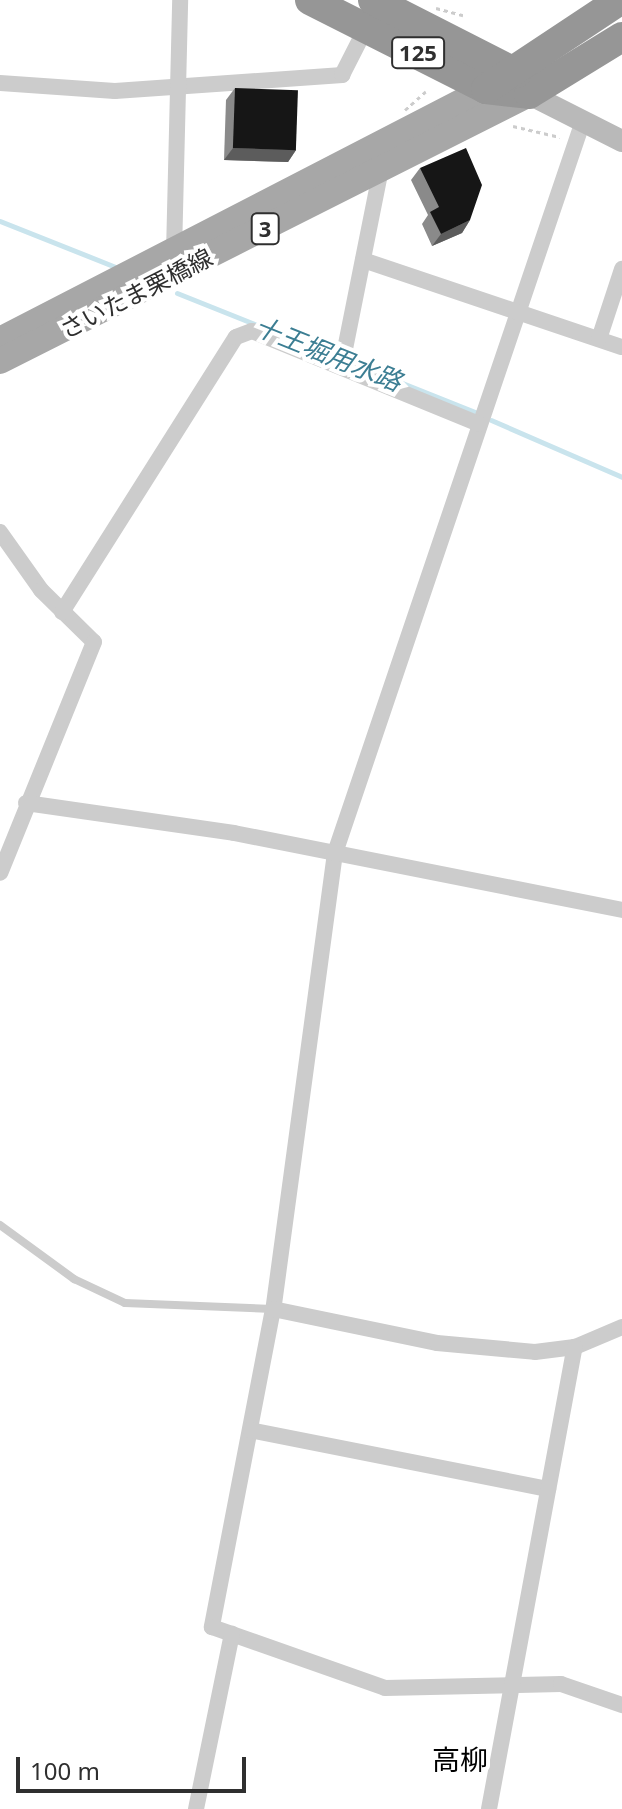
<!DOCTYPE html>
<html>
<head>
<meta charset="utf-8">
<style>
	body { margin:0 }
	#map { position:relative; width:622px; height:1809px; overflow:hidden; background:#fff; font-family:"Noto Sans","Noto Sans JP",sans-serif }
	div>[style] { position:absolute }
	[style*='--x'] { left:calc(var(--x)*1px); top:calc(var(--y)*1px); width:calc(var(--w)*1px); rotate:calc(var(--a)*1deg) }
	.stream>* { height:5px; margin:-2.5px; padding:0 2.5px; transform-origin:2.5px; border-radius:2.5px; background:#c9e4ed }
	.path>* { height:3px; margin-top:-1.5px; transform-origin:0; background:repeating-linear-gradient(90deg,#ccc 0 4px,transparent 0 8px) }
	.lane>* { height:8px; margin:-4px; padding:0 4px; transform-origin:4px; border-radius:4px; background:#ccc }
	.street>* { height:16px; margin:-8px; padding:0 8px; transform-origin:8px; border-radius:8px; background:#ccc }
	.secondary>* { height:22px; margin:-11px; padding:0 11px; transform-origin:11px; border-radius:11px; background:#b9b9b9 }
	.primary>* { height:26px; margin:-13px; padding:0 13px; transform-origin:13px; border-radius:13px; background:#a7a7a7 }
	.highway>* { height:30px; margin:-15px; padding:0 15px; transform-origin:15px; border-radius:15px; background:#969696 }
	.wall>* { inset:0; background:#8a8a8a }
	.shaded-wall>* { inset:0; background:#5c5c5c }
	.building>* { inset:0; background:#161616; transform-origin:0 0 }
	span { translate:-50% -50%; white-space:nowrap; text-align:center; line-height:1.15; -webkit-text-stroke:8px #fff; paint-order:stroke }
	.shield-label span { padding:2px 6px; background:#fff; border:2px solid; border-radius:6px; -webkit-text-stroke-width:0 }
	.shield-label { font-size:22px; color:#2f2f2f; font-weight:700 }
	.street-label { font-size:24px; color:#2f2f2f }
	.water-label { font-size:26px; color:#3c7e93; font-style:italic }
	.quarter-label { font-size:28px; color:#000 }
	.scale { position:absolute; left:16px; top:1757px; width:230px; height:36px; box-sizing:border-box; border:4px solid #2f2f2f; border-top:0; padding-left:10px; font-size:24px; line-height:28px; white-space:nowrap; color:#2f2f2f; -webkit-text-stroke:6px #fff; paint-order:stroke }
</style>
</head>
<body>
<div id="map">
	<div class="stream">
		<div style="--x:0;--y:221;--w:127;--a:21.7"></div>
		<div style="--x:177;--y:293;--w:325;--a:21.8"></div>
		<div style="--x:491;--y:420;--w:143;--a:23.5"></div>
	</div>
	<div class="path">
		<div style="--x:436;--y:8;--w:28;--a:15"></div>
		<div style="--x:405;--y:110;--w:28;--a:-42"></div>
		<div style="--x:513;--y:126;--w:48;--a:13.2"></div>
	</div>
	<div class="lane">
		<div style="--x:0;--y:1225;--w:92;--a:36.1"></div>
		<div style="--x:74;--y:1279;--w:56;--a:25.2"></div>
		<div style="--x:125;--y:1303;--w:148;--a:2.3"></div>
	</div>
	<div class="street">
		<div style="--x:0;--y:83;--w:115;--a:4"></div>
		<div style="--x:115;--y:91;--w:228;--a:-4"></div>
		<div style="--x:342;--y:75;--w:55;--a:-63"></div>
		<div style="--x:583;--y:121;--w:773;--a:108.72"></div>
		<div style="--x:335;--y:853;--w:460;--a:97.7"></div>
		<div style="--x:273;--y:1309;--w:324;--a:100.9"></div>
		<div style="--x:212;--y:1627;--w:183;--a:19.4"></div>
		<div style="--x:385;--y:1688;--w:176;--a:-1.3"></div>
		<div style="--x:561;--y:1684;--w:65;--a:19"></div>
		<div style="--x:174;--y:253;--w:253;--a:-88.6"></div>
		<div style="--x:363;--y:260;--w:273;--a:18.6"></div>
		<div style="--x:599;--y:339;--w:74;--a:-71.8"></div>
		<div style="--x:345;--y:349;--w:178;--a:-78.7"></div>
		<div style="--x:0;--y:532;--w:71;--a:54.7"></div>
		<div style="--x:41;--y:590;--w:74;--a:44.5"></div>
		<div style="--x:94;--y:642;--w:249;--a:112.1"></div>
		<div style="--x:62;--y:612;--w:325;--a:-57.7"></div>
		<div style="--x:236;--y:337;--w:17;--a:-21"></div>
		<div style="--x:252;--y:331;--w:245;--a:22.3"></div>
		<div style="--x:26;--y:803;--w:210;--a:8.2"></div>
		<div style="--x:234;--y:833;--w:396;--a:11.2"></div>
		<div style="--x:273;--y:1309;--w:167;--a:11.7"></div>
		<div style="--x:437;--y:1343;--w:98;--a:5.2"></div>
		<div style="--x:535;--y:1352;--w:40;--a:-7.1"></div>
		<div style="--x:575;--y:1347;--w:51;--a:-23.1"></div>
		<div style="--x:250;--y:1430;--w:304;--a:11.2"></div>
		<div style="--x:196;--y:1809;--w:179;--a:-78.4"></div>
		<div style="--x:489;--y:1809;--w:470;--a:-79.5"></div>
	</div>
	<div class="secondary">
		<div style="--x:529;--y:94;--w:104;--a:26.8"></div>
	</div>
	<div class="primary">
		<div style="--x:0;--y:340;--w:547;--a:-27.31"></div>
		<div style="--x:0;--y:361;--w:593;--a:-26.78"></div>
	</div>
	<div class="highway">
		<div style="--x:310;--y:0;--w:197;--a:26.8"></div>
		<div style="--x:486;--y:89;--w:43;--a:6.6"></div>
		<div style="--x:529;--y:94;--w:109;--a:-31.5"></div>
		<div style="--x:373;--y:0;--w:161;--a:27"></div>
		<div style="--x:486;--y:89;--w:161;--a:-33.6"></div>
	</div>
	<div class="wall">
		<div style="clip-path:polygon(235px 88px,296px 150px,288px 162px,224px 160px,226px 100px)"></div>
		<div style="clip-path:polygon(420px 168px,470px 220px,462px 233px,432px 246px,422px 224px,428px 215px,411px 180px)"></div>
	</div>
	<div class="shaded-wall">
		<div style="clip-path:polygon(233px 148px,296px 150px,288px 162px,224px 160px)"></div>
		<div style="clip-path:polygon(470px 220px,462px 233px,432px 246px,441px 234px)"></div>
	</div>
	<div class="building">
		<div style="left:235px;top:88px;width:63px;height:60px;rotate:2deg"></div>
		<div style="clip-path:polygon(466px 148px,482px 185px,470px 220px,441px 234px,430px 212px,439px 207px,420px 168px)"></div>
	</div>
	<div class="shield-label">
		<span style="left:418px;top:53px">125</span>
		<span style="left:265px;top:229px">3</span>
	</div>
	<div class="street-label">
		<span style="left:136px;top:293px;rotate:-27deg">さいたま栗橋線</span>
	</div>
	<div class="water-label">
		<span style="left:328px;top:354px;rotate:22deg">十王堀用水路</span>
	</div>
	<div class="quarter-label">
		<span style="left:460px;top:1759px">高柳</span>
	</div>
	<div class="scale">100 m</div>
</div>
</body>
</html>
